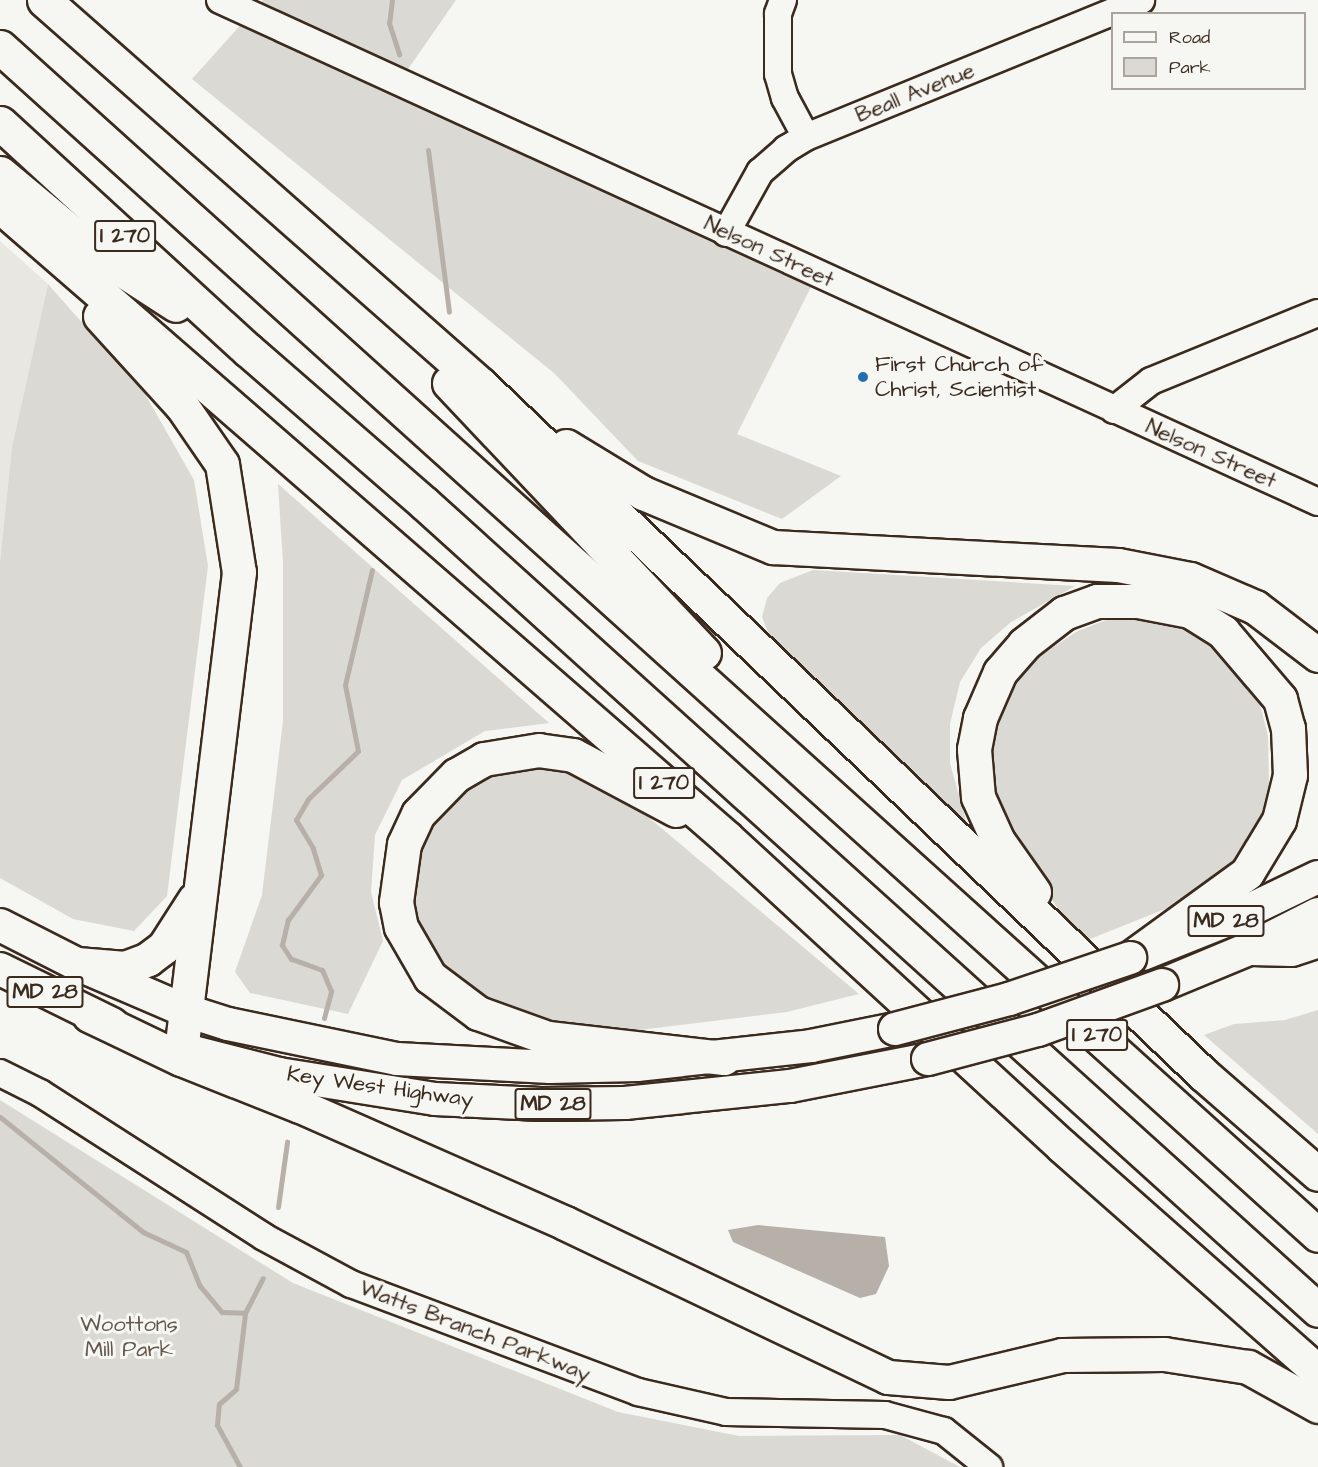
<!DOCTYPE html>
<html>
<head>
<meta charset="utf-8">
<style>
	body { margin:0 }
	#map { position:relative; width:1318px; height:1467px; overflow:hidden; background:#f6f6f2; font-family:"Architects Daughter",sans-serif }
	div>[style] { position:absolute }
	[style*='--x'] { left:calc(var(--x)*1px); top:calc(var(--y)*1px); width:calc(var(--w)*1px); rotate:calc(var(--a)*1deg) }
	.built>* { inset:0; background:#e8e7e2 }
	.green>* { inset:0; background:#dad9d3 }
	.water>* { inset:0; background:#b6b0a9 }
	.stream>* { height:5px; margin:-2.5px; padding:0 2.5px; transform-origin:2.5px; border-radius:2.5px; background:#b6b0a9 }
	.roads { filter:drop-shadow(2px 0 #3b2a1e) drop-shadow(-2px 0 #3b2a1e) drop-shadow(0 2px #3b2a1e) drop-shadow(0 -2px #3b2a1e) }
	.minor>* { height:26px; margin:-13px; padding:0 13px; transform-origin:13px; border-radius:13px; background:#f6f6f2 }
	.major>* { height:32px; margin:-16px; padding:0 16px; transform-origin:16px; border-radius:16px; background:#f6f6f2 }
	.highway>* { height:33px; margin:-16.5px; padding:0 16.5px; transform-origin:16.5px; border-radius:16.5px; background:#f6f6f2 }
	.bridges { filter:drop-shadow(2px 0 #3b2a1e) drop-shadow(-2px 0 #3b2a1e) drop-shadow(0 2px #3b2a1e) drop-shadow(0 -2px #3b2a1e) }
	.major-bridge>* { height:32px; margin:-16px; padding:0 16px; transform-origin:16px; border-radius:16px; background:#f6f6f2 }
	.dots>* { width:16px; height:16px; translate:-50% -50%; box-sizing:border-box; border:3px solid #f6f6f2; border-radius:50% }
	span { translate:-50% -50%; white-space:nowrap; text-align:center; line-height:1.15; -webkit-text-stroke:6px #f6f6f2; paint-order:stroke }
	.shield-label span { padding:2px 4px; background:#f6f6f2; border:2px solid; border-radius:4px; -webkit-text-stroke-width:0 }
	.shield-label { font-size:21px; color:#3b2a1e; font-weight:700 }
	.street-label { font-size:22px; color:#3b2a1e }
	.poi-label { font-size:22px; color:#3b2a1e }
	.left { translate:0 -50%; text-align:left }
	.park-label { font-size:22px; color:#63564b }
	.legend { position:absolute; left:1111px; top:12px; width:195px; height:78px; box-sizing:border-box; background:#f6f6f2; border:2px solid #aba49d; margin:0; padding:8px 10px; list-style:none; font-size:18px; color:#3b2a1e }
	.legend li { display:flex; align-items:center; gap:12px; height:30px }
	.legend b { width:30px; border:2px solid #aba49d }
</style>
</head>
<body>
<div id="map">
	<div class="built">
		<div style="clip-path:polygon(0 241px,48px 284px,12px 447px,0 562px)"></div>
	</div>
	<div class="green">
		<div style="clip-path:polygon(263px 0,456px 0,399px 82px,817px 275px,737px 434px,841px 476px,782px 519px,638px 461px,554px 373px,192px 79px)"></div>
		<div style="clip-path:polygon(48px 284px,145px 394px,194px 480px,208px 566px,167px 896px,134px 931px,73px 919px,0 878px,0 562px,12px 447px)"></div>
		<div style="clip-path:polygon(278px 484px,549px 723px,485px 731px,402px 780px,375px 835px,371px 892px,383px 941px,348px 1014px,250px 993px,235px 972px,262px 895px,283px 721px,283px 563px)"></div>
		<div style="clip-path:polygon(813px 570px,1075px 586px,1011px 622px,981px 648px,960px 682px,950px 724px,950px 763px,968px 828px,768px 632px,762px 617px,767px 598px,780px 583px)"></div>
		<div style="clip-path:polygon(1146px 616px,1183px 624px,1210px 639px,1258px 697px,1268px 736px,1269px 785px,1261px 818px,1223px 875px,1190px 899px,1080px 943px,1018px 847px,997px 802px,989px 763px,996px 726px,1011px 687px,1037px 658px,1076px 632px,1113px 617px)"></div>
		<div style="clip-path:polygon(520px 763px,562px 768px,623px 796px,859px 994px,787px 1012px,631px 1031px,583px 1028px,524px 1014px,476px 994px,442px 966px,422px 937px,411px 904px,421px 836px,438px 806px,470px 780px)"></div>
		<div style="clip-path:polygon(1318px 1010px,1318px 1134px,1204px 1035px,1234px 1024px,1285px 1020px)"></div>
		<div style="clip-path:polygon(0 1100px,293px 1283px,618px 1412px,739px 1436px,900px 1435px,960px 1467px,0 1467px)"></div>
	</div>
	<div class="water">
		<div style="clip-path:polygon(758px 1225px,885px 1237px,889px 1266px,876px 1294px,860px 1298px,733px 1242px,728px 1230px)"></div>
	</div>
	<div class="stream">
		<div style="--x:392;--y:0;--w:23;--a:97"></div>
		<div style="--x:389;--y:23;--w:33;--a:72"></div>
		<div style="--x:428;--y:150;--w:163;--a:82.6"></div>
		<div style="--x:324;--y:1018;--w:28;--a:-75"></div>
		<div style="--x:331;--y:991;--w:23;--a:-113"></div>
		<div style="--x:322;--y:970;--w:33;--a:-160"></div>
		<div style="--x:291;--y:959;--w:17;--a:-123"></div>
		<div style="--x:282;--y:945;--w:26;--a:-77"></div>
		<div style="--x:288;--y:920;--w:56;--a:-53.7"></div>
		<div style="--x:321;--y:875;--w:28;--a:-107"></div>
		<div style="--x:313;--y:848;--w:33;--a:-121"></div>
		<div style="--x:296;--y:820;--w:24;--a:-60"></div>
		<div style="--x:308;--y:799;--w:69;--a:-43.8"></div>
		<div style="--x:358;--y:751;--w:67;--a:-101.1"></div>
		<div style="--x:345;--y:685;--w:118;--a:-76.8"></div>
		<div style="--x:0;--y:1117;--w:184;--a:38.8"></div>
		<div style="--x:143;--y:1232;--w:47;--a:24.9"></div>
		<div style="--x:186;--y:1252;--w:37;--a:68"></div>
		<div style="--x:200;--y:1286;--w:34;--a:50"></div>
		<div style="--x:222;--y:1312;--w:23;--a:2"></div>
		<div style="--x:278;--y:1207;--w:66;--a:-82.1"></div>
		<div style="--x:240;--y:1467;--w:48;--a:-118.7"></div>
		<div style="--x:217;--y:1425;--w:21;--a:-85"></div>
		<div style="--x:219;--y:1404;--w:23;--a:-41"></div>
		<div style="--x:236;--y:1389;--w:77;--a:-83.2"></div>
		<div style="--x:245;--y:1313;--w:39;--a:-63"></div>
	</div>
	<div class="roads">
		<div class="minor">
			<div style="--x:220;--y:0;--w:1207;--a:24.57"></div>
			<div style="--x:783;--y:0;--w:15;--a:110"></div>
			<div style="--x:778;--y:14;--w:60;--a:90"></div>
			<div style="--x:778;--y:74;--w:25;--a:74"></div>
			<div style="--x:785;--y:98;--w:44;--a:61.7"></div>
			<div style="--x:726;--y:233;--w:70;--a:-60.9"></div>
			<div style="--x:760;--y:172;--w:35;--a:-41"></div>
			<div style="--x:786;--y:149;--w:23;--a:-31"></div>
			<div style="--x:806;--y:137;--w:362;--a:-22.2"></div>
			<div style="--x:1114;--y:410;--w:47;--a:-38.1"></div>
			<div style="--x:1151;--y:381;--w:180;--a:-22.2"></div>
			<div style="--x:0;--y:1073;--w:45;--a:26.6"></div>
			<div style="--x:40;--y:1093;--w:266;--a:32.7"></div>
			<div style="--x:264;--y:1237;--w:99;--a:28.4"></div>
			<div style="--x:351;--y:1284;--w:307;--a:20.6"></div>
			<div style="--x:638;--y:1392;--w:90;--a:12.8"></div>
			<div style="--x:726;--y:1412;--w:159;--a:1.1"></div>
			<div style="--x:885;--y:1415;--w:61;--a:15.2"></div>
			<div style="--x:944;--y:1431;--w:58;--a:38.7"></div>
		</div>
		<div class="major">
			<div style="--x:0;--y:925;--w:86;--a:26.9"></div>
			<div style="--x:77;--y:964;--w:116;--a:23.3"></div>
			<div style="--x:184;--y:1010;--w:46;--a:17.7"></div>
			<div style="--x:228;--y:1024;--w:173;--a:11.7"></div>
			<div style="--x:397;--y:1059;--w:153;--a:3"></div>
			<div style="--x:550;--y:1067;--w:87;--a:-1.3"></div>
			<div style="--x:637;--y:1065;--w:175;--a:-6.2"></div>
			<div style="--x:811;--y:1046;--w:86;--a:-11.4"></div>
			<div style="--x:1143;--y:954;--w:97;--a:-21.8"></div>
			<div style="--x:1233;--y:918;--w:94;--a:-25.8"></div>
			<div style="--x:0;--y:969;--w:125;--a:26.2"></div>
			<div style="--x:1162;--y:985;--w:96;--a:-22.6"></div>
			<div style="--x:1251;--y:948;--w:75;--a:-26.9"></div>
			<div style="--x:193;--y:1052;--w:89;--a:14.3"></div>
			<div style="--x:279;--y:1074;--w:158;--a:9.1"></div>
			<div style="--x:435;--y:1099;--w:106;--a:2.7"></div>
			<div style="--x:541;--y:1104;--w:84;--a:-0.7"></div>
			<div style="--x:625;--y:1103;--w:166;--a:-5.9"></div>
			<div style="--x:790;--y:1086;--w:141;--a:-11.1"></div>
		</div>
		<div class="highway">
			<div style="--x:44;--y:0;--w:582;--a:41.38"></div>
			<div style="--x:481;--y:385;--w:998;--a:43.66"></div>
			<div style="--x:1203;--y:1074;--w:152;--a:41"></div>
			<div style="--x:0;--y:47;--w:1774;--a:42.03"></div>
			<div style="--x:0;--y:123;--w:336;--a:42.5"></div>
			<div style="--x:248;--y:350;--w:233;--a:41"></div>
			<div style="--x:424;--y:503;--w:1204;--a:42.07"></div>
			<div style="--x:0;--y:173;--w:125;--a:39.8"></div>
			<div style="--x:96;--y:253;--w:95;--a:33"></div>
			<div style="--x:0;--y:206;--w:963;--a:41"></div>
			<div style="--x:727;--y:838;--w:455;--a:42.6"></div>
			<div style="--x:1062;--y:1146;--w:341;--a:41.4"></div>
			<div style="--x:100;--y:316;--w:122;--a:47.7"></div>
			<div style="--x:182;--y:406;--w:70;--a:55.4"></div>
			<div style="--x:222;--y:464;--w:109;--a:81.1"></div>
			<div style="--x:239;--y:572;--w:481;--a:96.9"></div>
			<div style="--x:449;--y:383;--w:371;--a:46.6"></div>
			<div style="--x:566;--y:446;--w:90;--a:31.4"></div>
			<div style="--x:643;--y:493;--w:141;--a:22.6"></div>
			<div style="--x:773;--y:547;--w:345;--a:3"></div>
			<div style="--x:1118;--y:565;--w:73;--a:11"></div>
			<div style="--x:1190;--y:579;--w:71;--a:23.3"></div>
			<div style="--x:1255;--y:607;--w:79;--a:37.3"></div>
			<div style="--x:676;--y:810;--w:117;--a:-151.9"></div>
			<div style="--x:573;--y:755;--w:34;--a:-172"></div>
			<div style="--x:539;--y:750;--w:56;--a:170.7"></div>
			<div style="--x:484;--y:759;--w:32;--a:150"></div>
			<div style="--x:456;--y:775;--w:54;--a:134.3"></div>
			<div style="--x:418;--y:814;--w:33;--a:115"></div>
			<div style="--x:404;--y:844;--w:59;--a:97.9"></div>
			<div style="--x:396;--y:902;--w:25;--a:79"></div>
			<div style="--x:401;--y:927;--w:58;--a:59.9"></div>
			<div style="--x:430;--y:977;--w:60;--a:36.9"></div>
			<div style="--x:478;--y:1013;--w:74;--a:19.7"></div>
			<div style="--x:548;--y:1038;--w:177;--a:6.5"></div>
			<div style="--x:1034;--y:892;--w:62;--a:-125.2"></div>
			<div style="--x:998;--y:841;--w:48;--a:-114.4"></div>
			<div style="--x:978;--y:797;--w:48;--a:-94.8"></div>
			<div style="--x:974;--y:749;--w:32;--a:-79"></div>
			<div style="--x:980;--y:718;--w:50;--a:-66.5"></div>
			<div style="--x:1000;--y:672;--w:37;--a:-49"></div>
			<div style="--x:1024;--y:644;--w:51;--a:-37.8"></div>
			<div style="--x:1064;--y:613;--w:35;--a:-20"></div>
			<div style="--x:1097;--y:601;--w:41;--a:0"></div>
			<div style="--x:1138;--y:601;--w:53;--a:10.9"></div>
			<div style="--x:1190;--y:611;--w:39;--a:32"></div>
			<div style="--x:1223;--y:632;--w:88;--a:49.6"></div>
			<div style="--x:1280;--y:699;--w:30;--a:75"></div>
			<div style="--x:1288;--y:728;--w:47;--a:87.6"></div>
			<div style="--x:1290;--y:775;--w:46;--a:103.7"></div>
			<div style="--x:1279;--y:820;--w:62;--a:121.1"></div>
			<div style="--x:1247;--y:873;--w:145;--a:144"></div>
			<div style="--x:1251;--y:948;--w:40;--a:1.4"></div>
			<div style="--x:1291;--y:949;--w:28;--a:-18"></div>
			<div style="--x:77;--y:964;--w:48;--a:4.8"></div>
			<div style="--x:125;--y:968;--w:25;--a:-21"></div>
			<div style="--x:148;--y:959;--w:20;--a:-37"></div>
			<div style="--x:164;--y:947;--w:56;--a:-57.4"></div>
			<div style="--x:89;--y:1015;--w:102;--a:25.6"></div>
			<div style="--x:181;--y:1059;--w:128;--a:21.6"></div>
			<div style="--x:300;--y:1106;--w:290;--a:23.8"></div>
			<div style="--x:565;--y:1223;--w:358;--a:25.5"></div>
			<div style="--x:888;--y:1377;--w:61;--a:4.7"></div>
			<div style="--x:949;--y:1382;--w:116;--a:-13.4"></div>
			<div style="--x:1062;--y:1355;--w:102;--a:-0.6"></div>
			<div style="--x:1164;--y:1354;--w:85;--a:8.8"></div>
			<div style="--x:1248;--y:1367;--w:80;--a:29.1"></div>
		</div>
	</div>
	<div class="bridges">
		<div class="major-bridge">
			<div style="--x:895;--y:1029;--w:118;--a:-14.7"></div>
			<div style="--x:1009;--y:999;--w:128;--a:-18.7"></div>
			<div style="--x:928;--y:1059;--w:114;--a:-14.8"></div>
			<div style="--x:1038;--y:1030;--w:132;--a:-19.9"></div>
		</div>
	</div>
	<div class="dots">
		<div style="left:863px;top:377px;background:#1f6fb2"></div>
	</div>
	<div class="shield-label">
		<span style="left:125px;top:236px">I 270</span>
		<span style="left:664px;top:783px">I 270</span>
		<span style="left:1226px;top:921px">MD 28</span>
		<span style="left:45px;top:992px">MD 28</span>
		<span style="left:1097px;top:1035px">I 270</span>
		<span style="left:553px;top:1104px">MD 28</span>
	</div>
	<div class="street-label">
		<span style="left:915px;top:93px;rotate:-22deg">Beall Avenue</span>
		<span style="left:769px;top:252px;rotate:25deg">Nelson Street</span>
		<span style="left:1211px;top:454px;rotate:24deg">Nelson Street</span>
		<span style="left:380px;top:1087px;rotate:8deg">Key West Highway</span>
		<span style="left:475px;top:1331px;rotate:21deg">Watts Branch Parkway</span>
	</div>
	<div class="poi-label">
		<span class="left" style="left:875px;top:377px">First Church of<br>Christ, Scientist</span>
	</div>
	<div class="park-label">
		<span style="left:129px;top:1337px">Woottons<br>Mill Park</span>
	</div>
	<ul class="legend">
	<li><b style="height:8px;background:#f6f6f2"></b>Road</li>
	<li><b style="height:16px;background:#dad9d3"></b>Park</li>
	</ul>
</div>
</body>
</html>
